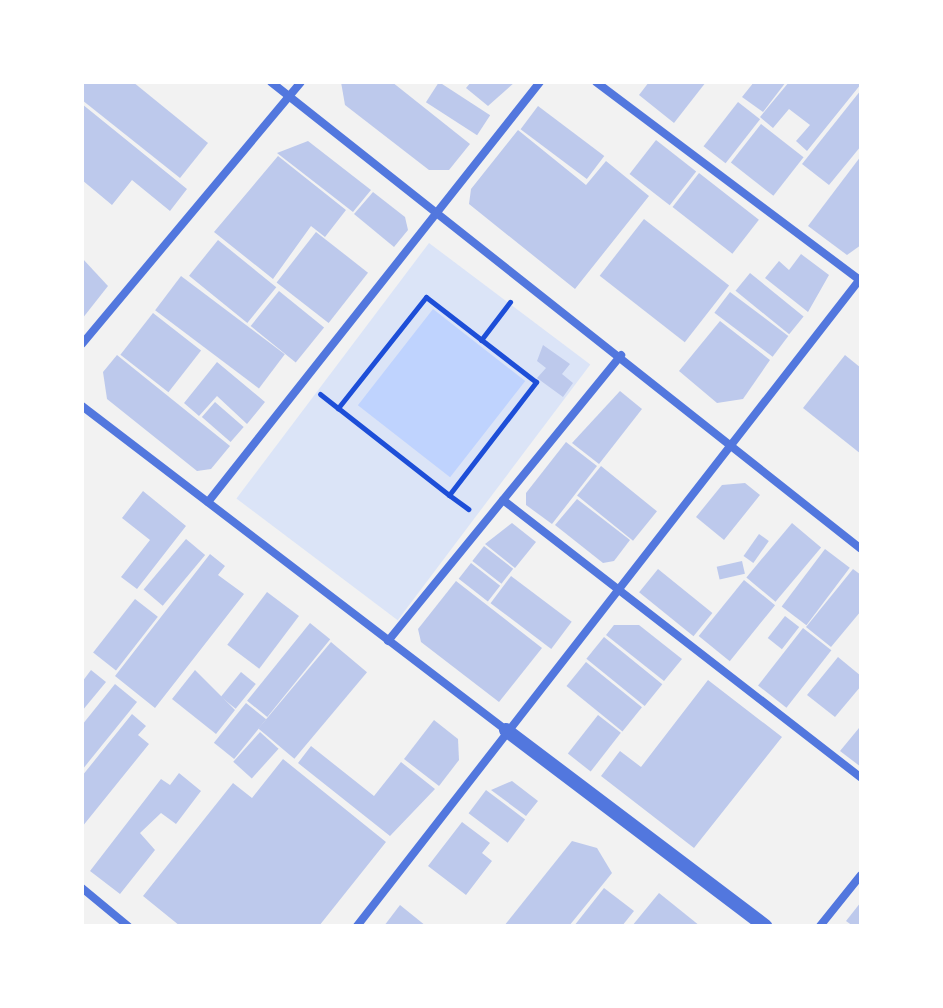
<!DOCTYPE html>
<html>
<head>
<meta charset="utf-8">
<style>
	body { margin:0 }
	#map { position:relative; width:943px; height:1008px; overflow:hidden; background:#f2f2f2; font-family:"Zilla Slab",serif }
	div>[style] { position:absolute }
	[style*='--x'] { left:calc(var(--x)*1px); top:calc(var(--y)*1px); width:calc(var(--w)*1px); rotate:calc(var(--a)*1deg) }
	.green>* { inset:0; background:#dbe4f7; transform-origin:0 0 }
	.water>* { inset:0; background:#bfd3fe; transform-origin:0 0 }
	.building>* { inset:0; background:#bdc9ec; transform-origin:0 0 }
	.path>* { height:5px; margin:-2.5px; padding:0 2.5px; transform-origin:2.5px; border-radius:2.5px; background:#1d4ed8 }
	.minor>* { height:8px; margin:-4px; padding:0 4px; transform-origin:4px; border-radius:4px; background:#5277de }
	.tertiary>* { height:14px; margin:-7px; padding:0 7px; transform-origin:7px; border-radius:7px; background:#5277de }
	span { translate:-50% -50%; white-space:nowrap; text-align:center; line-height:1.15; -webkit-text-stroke:8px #fff; paint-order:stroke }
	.frame { position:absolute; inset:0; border:84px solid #fff; pointer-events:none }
</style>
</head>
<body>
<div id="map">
	<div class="green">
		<div style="left:429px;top:243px;width:202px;height:320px;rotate:37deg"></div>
	</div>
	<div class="water">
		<div style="left:433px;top:309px;width:117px;height:122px;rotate:38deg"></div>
	</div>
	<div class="building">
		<div style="clip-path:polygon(82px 82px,133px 82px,208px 143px,180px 178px,82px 100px)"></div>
		<div style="clip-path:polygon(341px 82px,392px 82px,470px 144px,449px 170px,429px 170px,345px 105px)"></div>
		<div style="left:439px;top:82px;width:61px;height:24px;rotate:33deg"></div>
		<div style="clip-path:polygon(471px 82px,515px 82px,488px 106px,466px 88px)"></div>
		<div style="clip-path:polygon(649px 82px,706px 82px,674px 123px,639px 95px)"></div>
		<div style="clip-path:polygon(754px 82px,786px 82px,763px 112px,742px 97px)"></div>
		<div style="clip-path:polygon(789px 82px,861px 82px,861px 84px,807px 151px,796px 141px,810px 125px,789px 109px,773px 128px,760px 117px)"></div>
		<div style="clip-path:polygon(861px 90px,861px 146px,829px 185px,802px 164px)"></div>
		<div style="left:738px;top:102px;width:28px;height:56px;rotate:38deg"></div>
		<div style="clip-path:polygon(82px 104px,187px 189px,170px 211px,132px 180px,112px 205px,82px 180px)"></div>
		<div style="left:538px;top:106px;width:83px;height:29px;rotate:37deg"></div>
		<div style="left:761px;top:124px;width:54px;height:49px;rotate:38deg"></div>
		<div style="clip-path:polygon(518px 130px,586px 185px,606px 161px,649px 196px,575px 289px,469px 204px,471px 189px)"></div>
		<div style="left:656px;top:140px;width:51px;height:43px;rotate:38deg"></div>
		<div style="clip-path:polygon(308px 141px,371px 190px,353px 212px,277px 153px)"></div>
		<div style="clip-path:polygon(278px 156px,346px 210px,325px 237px,311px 226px,273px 279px,214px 232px)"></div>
		<div style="clip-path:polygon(861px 156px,861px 245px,847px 255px,808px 226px)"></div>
		<div style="left:699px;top:173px;width:76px;height:43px;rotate:38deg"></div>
		<div style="clip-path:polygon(373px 192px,405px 217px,408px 230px,394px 247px,354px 214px)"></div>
		<div style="left:644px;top:219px;width:108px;height:72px;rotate:38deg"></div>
		<div style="left:316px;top:232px;width:66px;height:64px;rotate:38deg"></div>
		<div style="left:218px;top:240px;width:75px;height:46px;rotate:39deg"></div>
		<div style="clip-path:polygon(801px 254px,829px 275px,808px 312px,765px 278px,779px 261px,789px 270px)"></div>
		<div style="clip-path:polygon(82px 258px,108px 286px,82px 319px)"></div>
		<div style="left:750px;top:273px;width:69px;height:23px;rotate:39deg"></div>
		<div style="left:181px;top:276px;width:130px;height:43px;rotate:37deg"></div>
		<div style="left:279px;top:291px;width:58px;height:45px;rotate:39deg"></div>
		<div style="left:730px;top:292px;width:73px;height:26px;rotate:37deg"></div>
		<div style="left:153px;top:313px;width:61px;height:53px;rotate:38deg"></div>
		<div style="clip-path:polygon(720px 321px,770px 360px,743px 399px,717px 403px,679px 371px)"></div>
		<div style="clip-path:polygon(543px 345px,570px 364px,562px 374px,573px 383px,563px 397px,537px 378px,546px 368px,537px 361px)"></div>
		<div style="clip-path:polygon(117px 355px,230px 446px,211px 469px,197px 471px,107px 399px,103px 372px)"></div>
		<div style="clip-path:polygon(845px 355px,861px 368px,861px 454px,803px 408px)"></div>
		<div style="clip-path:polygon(217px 362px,265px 402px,247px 424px,217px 396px,199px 416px,184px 403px)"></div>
		<div style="clip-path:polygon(620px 391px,642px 409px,599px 464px,572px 443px)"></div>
		<div style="left:215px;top:402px;width:38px;height:20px;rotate:41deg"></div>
		<div style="clip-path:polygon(566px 442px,597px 466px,552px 524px,526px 505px,526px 493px)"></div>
		<div style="left:601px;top:466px;width:72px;height:38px;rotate:39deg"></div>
		<div style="clip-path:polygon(745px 483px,760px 495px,724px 540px,696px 517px,722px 485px)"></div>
		<div style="clip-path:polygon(143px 491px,186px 526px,137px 589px,121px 577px,150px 540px,122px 518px)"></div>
		<div style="clip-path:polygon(577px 499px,630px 540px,614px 561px,603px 563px,555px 525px)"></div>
		<div style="clip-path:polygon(512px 523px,536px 542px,515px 568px,485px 544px)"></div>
		<div style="left:792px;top:523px;width:38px;height:71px;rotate:40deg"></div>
		<div style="left:759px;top:534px;width:12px;height:27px;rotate:35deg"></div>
		<div style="left:186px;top:539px;width:25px;height:66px;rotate:40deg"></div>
		<div style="left:484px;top:546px;width:37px;height:19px;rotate:38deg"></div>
		<div style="left:825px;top:549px;width:31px;height:72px;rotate:37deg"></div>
		<div style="clip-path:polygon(210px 554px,225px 566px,218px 575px,244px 594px,155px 708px,115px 676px)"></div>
		<div style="left:742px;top:561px;width:13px;height:26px;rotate:77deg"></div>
		<div style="left:471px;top:563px;width:37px;height:20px;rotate:38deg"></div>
		<div style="left:658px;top:569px;width:70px;height:30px;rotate:39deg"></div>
		<div style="clip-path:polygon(853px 569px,861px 575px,861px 611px,831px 647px,806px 627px)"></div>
		<div style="left:511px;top:576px;width:76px;height:34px;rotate:37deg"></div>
		<div style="left:744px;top:580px;width:40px;height:72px;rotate:39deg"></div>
		<div style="clip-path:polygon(456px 581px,542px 648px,499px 702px,421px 642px,418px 629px)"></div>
		<div style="left:267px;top:592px;width:40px;height:66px;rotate:37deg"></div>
		<div style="left:135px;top:599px;width:29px;height:68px;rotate:38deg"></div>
		<div style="left:785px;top:616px;width:18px;height:28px;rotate:38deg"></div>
		<div style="left:310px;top:623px;width:26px;height:100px;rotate:39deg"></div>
		<div style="clip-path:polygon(614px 625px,639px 625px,682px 659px,664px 681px,606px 635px)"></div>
		<div style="left:803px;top:628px;width:36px;height:73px;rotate:38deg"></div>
		<div style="left:604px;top:637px;width:75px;height:28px;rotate:39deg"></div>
		<div style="left:331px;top:642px;width:47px;height:113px;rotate:40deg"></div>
		<div style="clip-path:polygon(838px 657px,861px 676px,861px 686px,835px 717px,807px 695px)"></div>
		<div style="left:586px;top:662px;width:72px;height:31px;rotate:39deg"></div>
		<div style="clip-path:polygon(91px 670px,106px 682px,82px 711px,82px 682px)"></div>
		<div style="clip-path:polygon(195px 670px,235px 710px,216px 734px,172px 699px)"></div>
		<div style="left:241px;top:672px;width:19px;height:32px;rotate:39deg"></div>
		<div style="clip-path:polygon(708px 680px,782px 737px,694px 848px,601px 776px,620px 751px,641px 767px)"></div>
		<div style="clip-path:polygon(115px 684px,137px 702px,82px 770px,82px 725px)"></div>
		<div style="left:246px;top:703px;width:26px;height:51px;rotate:39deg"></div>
		<div style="clip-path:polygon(132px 714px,146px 726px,138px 735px,149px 744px,82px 827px,82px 776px)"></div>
		<div style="left:598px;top:715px;width:29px;height:49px;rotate:38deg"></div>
		<div style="clip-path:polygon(434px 720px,458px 739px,459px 760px,439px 786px,404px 759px)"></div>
		<div style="clip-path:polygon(859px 728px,861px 730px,861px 767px,840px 751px)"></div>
		<div style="left:260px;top:732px;width:25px;height:40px;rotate:42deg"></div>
		<div style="clip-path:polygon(311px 746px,374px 796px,401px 762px,435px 789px,390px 836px,298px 763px)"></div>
		<div style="clip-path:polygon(283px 759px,386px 842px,319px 926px,180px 926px,143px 896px,233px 783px,252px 798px)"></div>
		<div style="clip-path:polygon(179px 773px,201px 791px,176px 824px,161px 813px,140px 833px,155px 850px,120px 894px,90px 871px,161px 779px,170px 785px)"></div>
		<div style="clip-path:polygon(512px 781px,538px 801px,526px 816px,491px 790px)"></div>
		<div style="left:486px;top:790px;width:49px;height:29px;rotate:37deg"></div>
		<div style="clip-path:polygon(462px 822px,490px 843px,482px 853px,492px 861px,466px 895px,428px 866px)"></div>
		<div style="clip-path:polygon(572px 841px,597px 848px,612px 873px,569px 926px,504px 926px)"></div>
		<div style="clip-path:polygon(604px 888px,634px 911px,622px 926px,574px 926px)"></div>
		<div style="clip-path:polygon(659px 893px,700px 926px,632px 926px)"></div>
		<div style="clip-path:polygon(861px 902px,861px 926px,853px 926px,846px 921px)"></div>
		<div style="clip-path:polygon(400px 905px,426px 926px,384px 926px)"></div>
	</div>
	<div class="path">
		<div style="--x:481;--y:340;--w:48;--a:-52.7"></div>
		<div style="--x:320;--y:394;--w:23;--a:38"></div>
		<div style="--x:449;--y:495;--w:143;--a:-52.4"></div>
		<div style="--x:536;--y:382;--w:139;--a:-142.3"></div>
		<div style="--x:426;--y:297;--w:142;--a:128.4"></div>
		<div style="--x:338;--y:408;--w:141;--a:38.1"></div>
		<div style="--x:449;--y:495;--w:24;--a:36"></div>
	</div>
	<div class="minor">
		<div style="--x:271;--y:82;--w:752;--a:38.36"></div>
		<div style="--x:596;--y:82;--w:331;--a:36.9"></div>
		<div style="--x:82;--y:344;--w:341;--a:-50.1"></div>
		<div style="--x:82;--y:406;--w:534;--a:37.39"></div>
		<div style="--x:503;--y:500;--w:453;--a:37.8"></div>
		<div style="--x:208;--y:502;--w:535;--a:-51.67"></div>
		<div style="--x:388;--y:641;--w:369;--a:-50.8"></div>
		<div style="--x:82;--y:888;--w:60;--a:39.6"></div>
		<div style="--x:357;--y:926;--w:821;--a:-52.13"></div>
		<div style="--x:820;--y:926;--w:65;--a:-51.2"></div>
	</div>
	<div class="tertiary">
		<div style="--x:506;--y:730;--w:325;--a:37.1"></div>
	</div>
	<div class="frame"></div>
</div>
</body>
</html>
